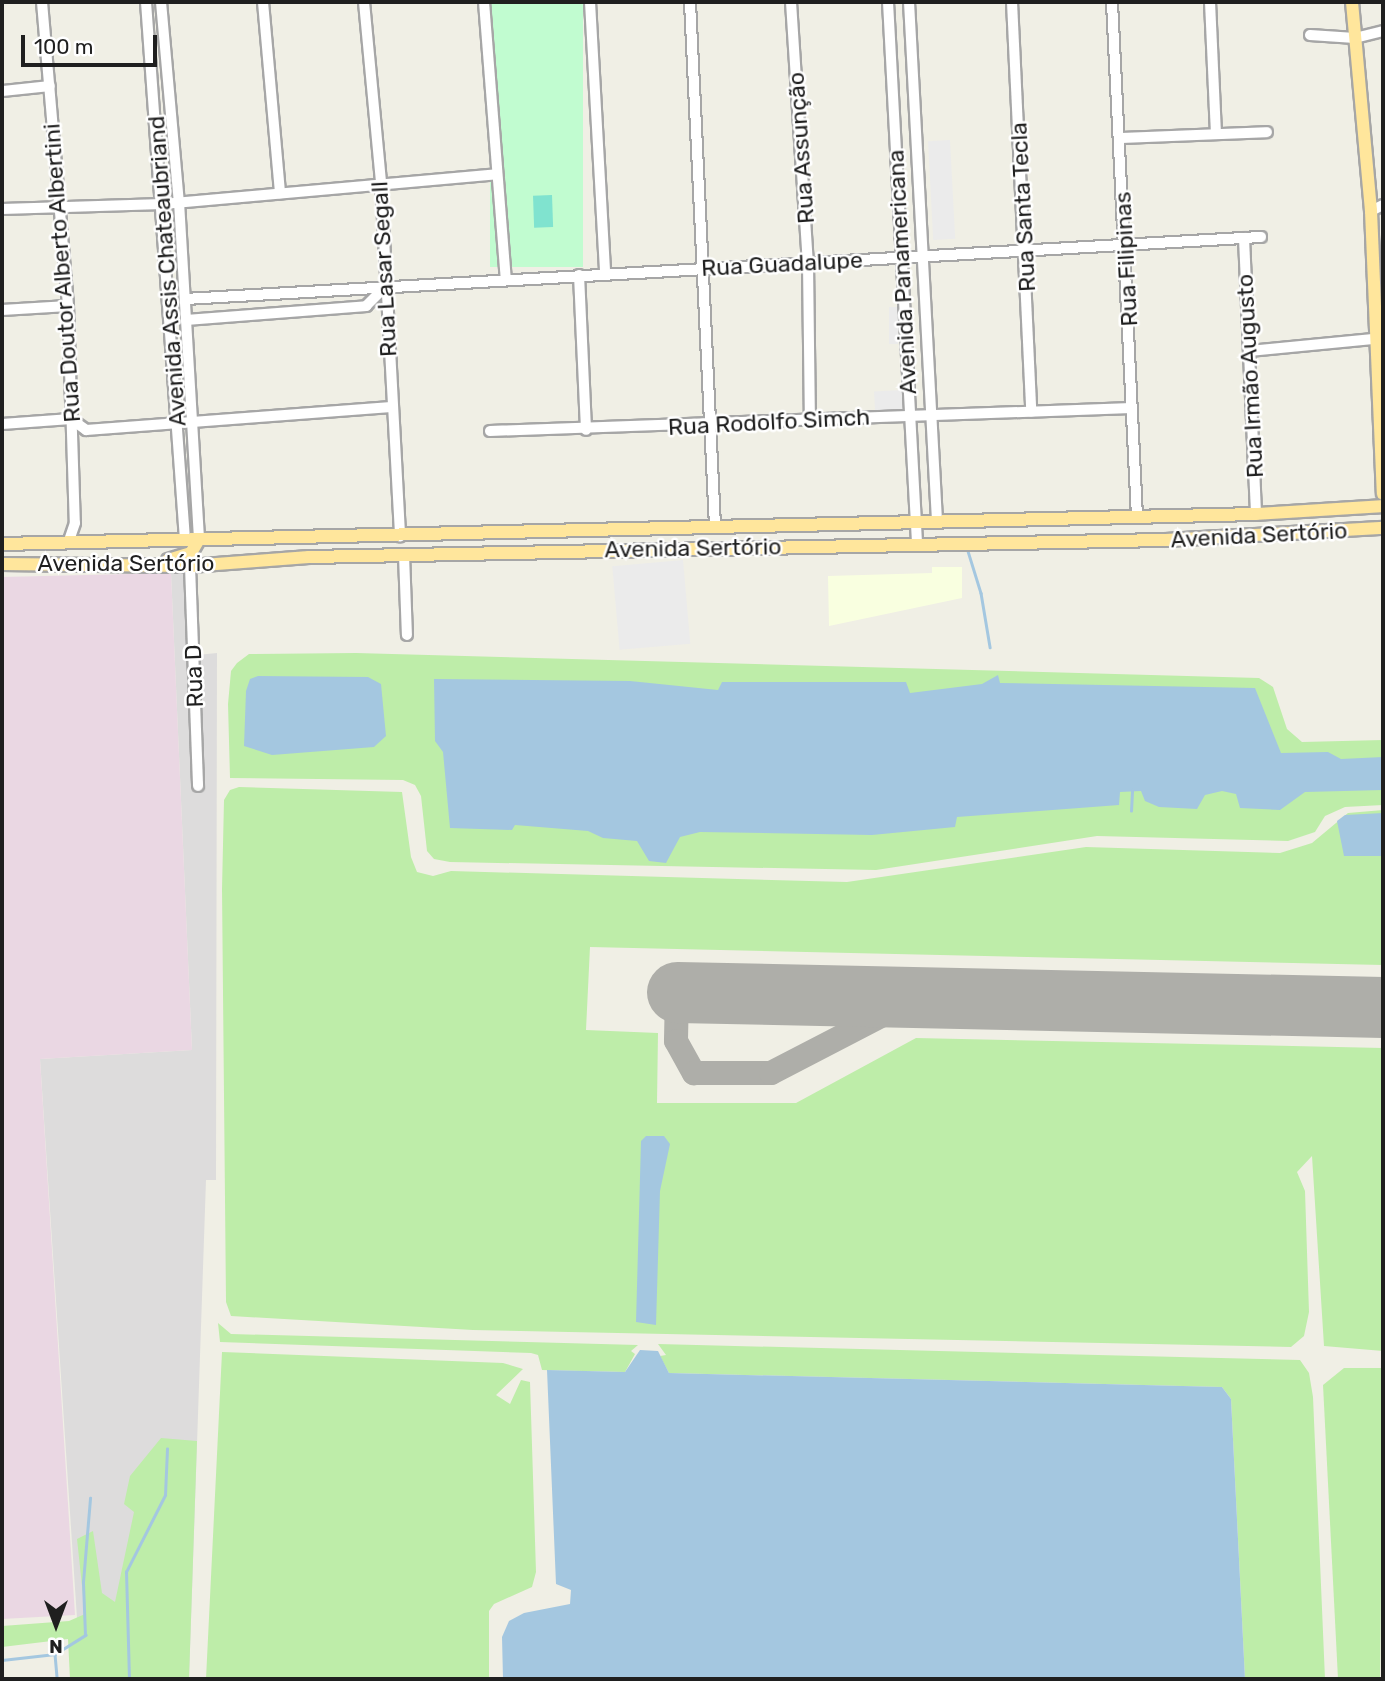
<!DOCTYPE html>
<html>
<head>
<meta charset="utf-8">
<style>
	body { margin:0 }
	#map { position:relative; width:1385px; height:1681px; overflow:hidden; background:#f0efe5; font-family:Rubik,sans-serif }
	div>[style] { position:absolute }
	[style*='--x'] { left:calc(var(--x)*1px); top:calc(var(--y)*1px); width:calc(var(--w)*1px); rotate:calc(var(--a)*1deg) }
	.residential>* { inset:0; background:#dddcdc }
	.industrial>* { inset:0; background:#ead7e3 }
	.education>* { inset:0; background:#f9ffe0 }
	.grass>* { inset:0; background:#beeda9 }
	.park>* { inset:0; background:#c1fcd0; transform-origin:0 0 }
	.pitch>* { inset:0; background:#80e3cf; transform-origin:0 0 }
	.parking>* { inset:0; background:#ebebeb; transform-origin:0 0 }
	.water>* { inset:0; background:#a4c7e0 }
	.stream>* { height:2.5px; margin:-1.25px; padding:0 1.25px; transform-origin:1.25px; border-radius:1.25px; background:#a4c7e0 }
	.taxiway>* { height:24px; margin:-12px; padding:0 12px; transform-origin:12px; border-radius:12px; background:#aeaea9 }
	.runway>* { height:61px; margin:-30.5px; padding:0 30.5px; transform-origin:30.5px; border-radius:30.5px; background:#aeaea9 }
	.roads { filter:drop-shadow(2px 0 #a6a6a6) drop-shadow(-2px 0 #a6a6a6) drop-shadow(0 2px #a6a6a6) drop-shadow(0 -2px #a6a6a6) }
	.minor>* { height:10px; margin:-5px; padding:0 5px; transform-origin:5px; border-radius:5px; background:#fff }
	.major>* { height:12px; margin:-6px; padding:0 6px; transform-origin:6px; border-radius:6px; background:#ffe69c }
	span { translate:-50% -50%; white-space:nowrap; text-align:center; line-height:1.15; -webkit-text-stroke:5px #fff; paint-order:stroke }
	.street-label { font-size:23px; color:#1f1f1f }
	.frame { position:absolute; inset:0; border:4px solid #1f1f1f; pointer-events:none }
	.north { position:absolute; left:21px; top:1590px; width:70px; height:70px; -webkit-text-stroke:5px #fff; paint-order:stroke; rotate:180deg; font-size:19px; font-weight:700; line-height:28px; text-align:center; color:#1f1f1f }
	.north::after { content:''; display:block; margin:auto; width:24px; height:32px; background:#1f1f1f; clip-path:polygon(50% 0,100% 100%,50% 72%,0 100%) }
	.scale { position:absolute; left:21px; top:35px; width:136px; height:32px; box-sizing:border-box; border:4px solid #1f1f1f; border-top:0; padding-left:9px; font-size:21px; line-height:24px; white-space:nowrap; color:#1f1f1f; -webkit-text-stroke:5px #fff; paint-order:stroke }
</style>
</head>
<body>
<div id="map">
	<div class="residential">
		<div style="clip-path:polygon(171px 573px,192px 573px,197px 655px,217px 653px,216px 1180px,206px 1180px,189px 1679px,81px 1679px,40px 1059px,192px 1050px)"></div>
	</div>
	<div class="industrial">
		<div style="clip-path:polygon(171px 573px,192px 1050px,40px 1059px,75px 1615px,2px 1619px,2px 577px)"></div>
	</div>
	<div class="education">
		<div style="clip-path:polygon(932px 567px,962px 567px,962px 598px,829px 626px,828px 576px,932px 573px)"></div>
	</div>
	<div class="grass">
		<div style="clip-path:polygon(356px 653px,1259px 678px,1273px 687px,1287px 729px,1302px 742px,1383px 740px,1383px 805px,1345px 807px,1325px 816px,1315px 832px,1288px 841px,1097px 836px,876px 870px,450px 862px,434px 859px,427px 851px,421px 796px,415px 785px,403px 780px,230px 778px,228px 704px,231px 671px,237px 663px,249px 654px)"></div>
		<div style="clip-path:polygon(239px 787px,402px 792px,411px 857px,417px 872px,433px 876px,451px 871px,847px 882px,1086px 847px,1280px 853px,1312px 843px,1348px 813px,1383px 810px,1383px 965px,590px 947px,586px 1030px,658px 1033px,657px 1103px,796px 1103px,916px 1038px,1383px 1048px,1383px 1351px,1324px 1346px,1312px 1156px,1297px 1172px,1305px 1191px,1309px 1312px,1304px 1336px,1291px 1347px,473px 1330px,231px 1316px,226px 1302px,222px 889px,224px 800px,230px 790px)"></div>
		<div style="clip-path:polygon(218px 1323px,231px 1334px,638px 1345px,631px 1351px,635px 1354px,625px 1372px,542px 1370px,538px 1355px,531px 1353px,220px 1342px)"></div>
		<div style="clip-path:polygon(658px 1344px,1300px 1360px,1309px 1373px,1313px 1397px,1325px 1679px,1245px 1679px,1231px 1399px,1222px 1387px,669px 1373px,660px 1356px,666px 1355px)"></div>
		<div style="clip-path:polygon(222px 1352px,503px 1363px,523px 1369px,496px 1395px,510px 1404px,521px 1380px,530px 1382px,536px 1572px,532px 1587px,494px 1604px,489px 1611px,489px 1679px,206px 1679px)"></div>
		<div style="clip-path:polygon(1344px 1368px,1383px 1368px,1380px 1679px,1338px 1679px,1323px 1385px)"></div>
		<div style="clip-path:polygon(161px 1438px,197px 1441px,189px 1679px,70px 1679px,68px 1639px,2px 1647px,2px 1626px,69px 1621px,85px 1614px,77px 1539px,93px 1531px,102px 1593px,115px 1602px,134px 1512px,124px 1504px,130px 1476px)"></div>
	</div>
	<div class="park">
		<div style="left:490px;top:2px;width:93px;height:265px"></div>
	</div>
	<div class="pitch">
		<div style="left:552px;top:195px;width:32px;height:19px;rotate:88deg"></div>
	</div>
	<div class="parking">
		<div style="left:950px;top:140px;width:99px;height:22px;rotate:87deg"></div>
		<div style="left:889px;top:307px;width:9px;height:37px"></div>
		<div style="left:902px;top:390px;width:20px;height:28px;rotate:87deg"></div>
		<div style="left:683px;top:560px;width:84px;height:71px;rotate:85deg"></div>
	</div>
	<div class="water">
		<div style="clip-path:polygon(998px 675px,1000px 683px,1255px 688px,1281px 753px,1328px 752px,1341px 759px,1383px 757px,1383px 790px,1305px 792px,1280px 810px,1240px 808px,1236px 794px,1222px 791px,1205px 795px,1197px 809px,1159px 807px,1145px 801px,1141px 791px,1120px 792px,1119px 805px,957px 817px,955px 827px,872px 835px,700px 832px,680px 837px,666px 863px,649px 861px,637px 841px,603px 838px,588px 831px,515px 825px,512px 830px,450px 828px,443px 752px,435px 741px,434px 679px,630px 681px,718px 690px,722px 682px,906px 682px,910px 693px,982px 684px)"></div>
		<div style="clip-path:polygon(258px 676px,368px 677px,381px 684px,386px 736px,374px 747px,272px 755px,244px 746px,246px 691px,250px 679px)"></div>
		<div style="clip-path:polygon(1383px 813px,1383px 856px,1344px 856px,1337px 821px,1345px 815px)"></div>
		<div style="clip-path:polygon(646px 1136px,664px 1136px,670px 1144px,660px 1191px,656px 1325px,636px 1322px,641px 1141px)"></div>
		<div style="clip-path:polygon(640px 1350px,658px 1351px,669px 1373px,1222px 1387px,1231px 1399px,1245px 1679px,503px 1679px,502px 1637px,509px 1621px,524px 1613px,570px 1604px,571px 1590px,556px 1584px,547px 1370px,625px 1372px)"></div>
	</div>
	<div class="stream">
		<div style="--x:968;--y:551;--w:44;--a:72.8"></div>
		<div style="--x:981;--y:593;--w:55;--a:80.5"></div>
		<div style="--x:1131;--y:811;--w:21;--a:-87"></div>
		<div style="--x:55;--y:1654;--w:36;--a:-32"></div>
		<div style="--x:85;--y:1635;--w:53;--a:-92.2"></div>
		<div style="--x:83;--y:1582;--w:84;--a:-85.2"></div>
		<div style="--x:2;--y:1660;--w:53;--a:-6.5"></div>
		<div style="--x:55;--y:1654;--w:25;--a:85"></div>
		<div style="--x:129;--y:1679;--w:107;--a:-91.6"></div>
		<div style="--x:126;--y:1572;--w:86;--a:-63.1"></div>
		<div style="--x:165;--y:1495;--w:46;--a:-87.5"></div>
	</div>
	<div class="taxiway">
		<div style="--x:677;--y:992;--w:49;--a:91.2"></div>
		<div style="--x:676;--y:1041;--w:37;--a:61"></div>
		<div style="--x:694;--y:1073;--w:77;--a:0"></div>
		<div style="--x:771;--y:1073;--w:148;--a:-27.4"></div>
		<div style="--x:902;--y:1005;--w:23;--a:-13"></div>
		<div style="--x:924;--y:1000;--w:96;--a:-0.6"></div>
	</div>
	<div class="runway">
		<div style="--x:677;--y:992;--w:706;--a:1.22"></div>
	</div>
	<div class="roads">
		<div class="minor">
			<div style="--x:42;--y:2;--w:305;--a:85.1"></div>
			<div style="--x:68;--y:306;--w:217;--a:88.2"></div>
			<div style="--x:75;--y:523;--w:21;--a:109"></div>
			<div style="--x:146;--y:2;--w:539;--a:85.85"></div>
			<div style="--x:161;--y:2;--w:201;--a:84.9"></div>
			<div style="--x:179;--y:202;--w:338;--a:86.6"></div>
			<div style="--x:263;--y:2;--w:192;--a:84.9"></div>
			<div style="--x:364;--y:2;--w:182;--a:84.6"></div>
			<div style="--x:381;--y:183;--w:354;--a:86.9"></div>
			<div style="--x:484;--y:2;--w:278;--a:85.5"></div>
			<div style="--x:590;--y:2;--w:272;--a:86.8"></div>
			<div style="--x:690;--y:2;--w:526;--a:87.27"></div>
			<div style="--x:791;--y:2;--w:262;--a:86.3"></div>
			<div style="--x:808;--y:263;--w:156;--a:89.3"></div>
			<div style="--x:888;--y:2;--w:541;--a:86.93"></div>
			<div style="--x:909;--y:2;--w:520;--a:86.91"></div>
			<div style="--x:1012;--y:2;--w:410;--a:87.3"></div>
			<div style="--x:1112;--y:2;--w:516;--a:87.22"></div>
			<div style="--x:1210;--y:2;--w:131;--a:87.4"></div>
			<div style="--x:1310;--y:35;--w:45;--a:3.8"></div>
			<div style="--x:1355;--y:38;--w:29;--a:-14"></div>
			<div style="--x:2;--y:91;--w:48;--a:-5.9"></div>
			<div style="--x:1120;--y:138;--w:147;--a:-2.3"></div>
			<div style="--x:2;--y:209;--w:161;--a:-1.8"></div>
			<div style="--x:163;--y:204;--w:335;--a:-5.1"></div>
			<div style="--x:1371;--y:211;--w:13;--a:-27"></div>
			<div style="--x:1244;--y:238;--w:276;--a:87.5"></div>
			<div style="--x:579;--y:275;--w:155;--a:87.4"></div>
			<div style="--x:185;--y:299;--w:1078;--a:-3.3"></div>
			<div style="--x:2;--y:310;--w:66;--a:-3.5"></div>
			<div style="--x:186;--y:320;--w:181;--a:-4.4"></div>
			<div style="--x:366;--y:306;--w:28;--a:-45"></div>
			<div style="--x:1249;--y:351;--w:135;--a:-5.5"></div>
			<div style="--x:2;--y:424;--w:69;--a:-4.1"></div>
			<div style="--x:71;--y:419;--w:19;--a:36"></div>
			<div style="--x:86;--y:430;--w:306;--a:-4.3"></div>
			<div style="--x:490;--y:431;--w:642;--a:-2.05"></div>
			<div style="--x:404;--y:555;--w:80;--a:87.9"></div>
			<div style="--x:190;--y:566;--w:220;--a:87.9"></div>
		</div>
		<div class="major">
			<div style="--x:1352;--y:2;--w:210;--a:84.8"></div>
			<div style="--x:1371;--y:211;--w:283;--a:87.6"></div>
			<div style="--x:2;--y:544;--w:1254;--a:-1.37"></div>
			<div style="--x:1256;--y:514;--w:127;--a:-3.6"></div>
			<div style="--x:168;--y:560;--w:24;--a:-17"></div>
			<div style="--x:191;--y:553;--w:16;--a:-60"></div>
			<div style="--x:2;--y:564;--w:188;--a:0.6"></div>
			<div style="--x:190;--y:566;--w:119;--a:-4.3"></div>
			<div style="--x:309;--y:557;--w:858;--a:-1.14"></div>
			<div style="--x:1167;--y:540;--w:216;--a:-3.2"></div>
		</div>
	</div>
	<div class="street-label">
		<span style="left:801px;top:148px;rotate:-94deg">Rua Assunção</span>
		<span style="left:1023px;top:207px;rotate:-93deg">Rua Santa Tecla</span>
		<span style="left:1126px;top:259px;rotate:-93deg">Rua Filipinas</span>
		<span style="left:782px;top:264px;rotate:-3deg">Rua Guadalupe</span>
		<span style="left:384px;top:269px;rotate:-93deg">Rua Lasar Segall</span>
		<span style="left:167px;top:271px;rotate:-94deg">Avenida Assis Chateaubriand</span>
		<span style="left:902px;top:272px;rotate:-93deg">Avenida Panamericana</span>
		<span style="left:62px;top:273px;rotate:-94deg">Rua Doutor Alberto Albertini</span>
		<span style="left:1250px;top:376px;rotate:-93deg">Rua Irmão Augusto</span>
		<span style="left:769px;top:422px;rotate:-3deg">Rua Rodolfo Simch</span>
		<span style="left:1259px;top:535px;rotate:-3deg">Avenida Sertório</span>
		<span style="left:693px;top:548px;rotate:-1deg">Avenida Sertório</span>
		<span style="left:126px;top:563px">Avenida Sertório</span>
		<span style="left:194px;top:676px;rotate:-92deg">Rua D</span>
	</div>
	<div class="frame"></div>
	<div class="north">N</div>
	<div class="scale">100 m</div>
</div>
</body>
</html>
